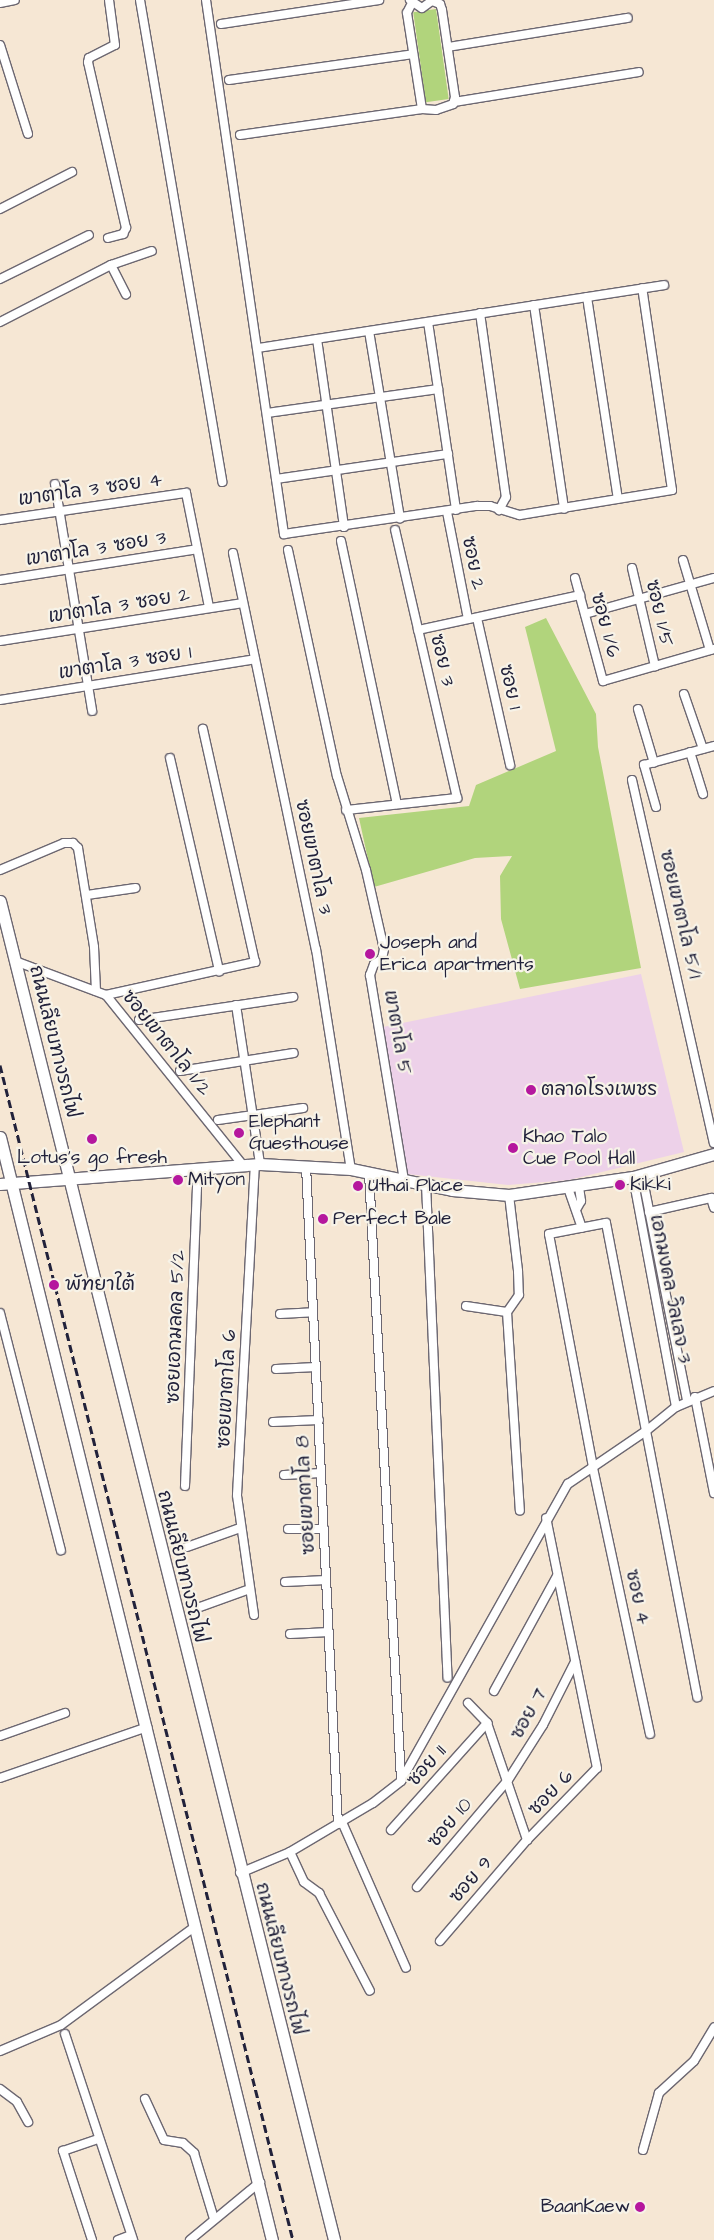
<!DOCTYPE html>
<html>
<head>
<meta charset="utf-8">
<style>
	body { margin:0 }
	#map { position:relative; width:714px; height:2240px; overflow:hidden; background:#f6e7d4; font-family:"Architects Daughter","Playpen Sans Thai",sans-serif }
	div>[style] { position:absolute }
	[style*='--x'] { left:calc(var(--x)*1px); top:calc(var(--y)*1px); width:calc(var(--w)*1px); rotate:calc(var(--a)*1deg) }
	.built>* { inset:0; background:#edd1e9 }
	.green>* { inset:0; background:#b1d47c; transform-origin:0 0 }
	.roads { filter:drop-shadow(1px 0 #6c6771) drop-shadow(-1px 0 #6c6771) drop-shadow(0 1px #6c6771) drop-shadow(0 -1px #6c6771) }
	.street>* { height:8px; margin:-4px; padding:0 4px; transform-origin:4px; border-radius:4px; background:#fff }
	.secondary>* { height:11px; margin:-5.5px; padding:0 5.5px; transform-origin:5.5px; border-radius:5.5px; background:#fff }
	.rail>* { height:3px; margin-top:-1.5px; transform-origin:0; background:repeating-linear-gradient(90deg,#22223b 0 8px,transparent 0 12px) }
	.dots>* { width:14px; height:14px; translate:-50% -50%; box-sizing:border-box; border:2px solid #f7f3e8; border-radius:50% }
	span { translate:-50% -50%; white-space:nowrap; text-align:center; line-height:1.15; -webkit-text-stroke:4.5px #f7f3e8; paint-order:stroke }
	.street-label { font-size:19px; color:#22223b }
	.poi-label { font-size:19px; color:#22223b }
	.left { translate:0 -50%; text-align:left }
	.right { translate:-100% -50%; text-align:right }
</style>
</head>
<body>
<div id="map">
	<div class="built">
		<div style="clip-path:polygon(641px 974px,684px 1152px,569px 1180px,508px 1185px,407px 1174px,383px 1027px)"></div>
	</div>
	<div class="green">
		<div style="left:436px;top:9px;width:91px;height:23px;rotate:82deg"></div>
		<div style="clip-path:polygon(546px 618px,596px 714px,598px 747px,641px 968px,520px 989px,501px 919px,500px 876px,512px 856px,475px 858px,374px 887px,359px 818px,469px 806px,476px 785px,556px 751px,525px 627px)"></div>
	</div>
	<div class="roads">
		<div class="street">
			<div style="--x:140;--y:0;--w:489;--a:80.3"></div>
			<div style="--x:206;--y:0;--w:540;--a:81.69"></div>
			<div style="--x:284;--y:534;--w:195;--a:-8.3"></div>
			<div style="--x:477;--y:506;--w:13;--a:0"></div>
			<div style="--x:490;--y:506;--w:31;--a:17"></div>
			<div style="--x:520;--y:515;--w:154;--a:-9.3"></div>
			<div style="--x:672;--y:490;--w:204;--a:-98.4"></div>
			<div style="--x:410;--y:0;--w:14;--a:34"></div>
			<div style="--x:422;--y:8;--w:14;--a:-36"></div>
			<div style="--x:0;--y:3;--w:15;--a:-11"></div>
			<div style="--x:412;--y:3;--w:11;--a:117"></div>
			<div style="--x:407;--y:13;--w:97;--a:81.1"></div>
			<div style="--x:221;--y:24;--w:160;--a:-8.6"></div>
			<div style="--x:0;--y:45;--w:93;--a:72.5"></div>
			<div style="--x:448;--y:47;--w:182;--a:-9.2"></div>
			<div style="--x:229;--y:80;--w:186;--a:-8"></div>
			<div style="--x:454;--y:102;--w:187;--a:-9.2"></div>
			<div style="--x:240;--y:135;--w:184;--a:-8.1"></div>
			<div style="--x:422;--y:109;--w:14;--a:4"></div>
			<div style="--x:436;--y:110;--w:18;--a:-19"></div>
			<div style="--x:453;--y:104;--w:7;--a:-74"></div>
			<div style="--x:455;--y:97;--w:88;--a:-98.5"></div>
			<div style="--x:442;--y:10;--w:6;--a:-108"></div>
			<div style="--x:440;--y:4;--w:9;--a:-159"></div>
			<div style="--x:0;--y:209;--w:81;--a:-27.2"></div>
			<div style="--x:108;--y:238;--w:16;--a:-15"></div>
			<div style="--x:123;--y:234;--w:7;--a:-63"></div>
			<div style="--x:126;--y:228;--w:170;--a:-102.9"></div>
			<div style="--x:88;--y:62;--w:4;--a:-76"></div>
			<div style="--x:89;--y:58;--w:29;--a:-27"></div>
			<div style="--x:115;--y:45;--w:45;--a:-97.6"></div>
			<div style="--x:111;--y:265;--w:43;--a:-18.9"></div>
			<div style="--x:0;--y:279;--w:99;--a:-26.3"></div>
			<div style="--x:587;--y:297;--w:204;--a:81.3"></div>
			<div style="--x:534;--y:305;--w:206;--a:81.6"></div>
			<div style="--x:480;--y:313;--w:186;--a:82"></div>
			<div style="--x:506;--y:497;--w:15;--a:118"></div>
			<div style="--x:0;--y:322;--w:125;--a:-27.2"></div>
			<div style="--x:111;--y:265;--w:33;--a:63"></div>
			<div style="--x:428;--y:322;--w:190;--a:81.5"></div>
			<div style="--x:369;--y:331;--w:190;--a:80.6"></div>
			<div style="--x:317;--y:339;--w:190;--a:81.8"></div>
			<div style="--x:258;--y:348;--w:411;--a:-8.8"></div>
			<div style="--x:267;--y:413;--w:173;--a:-8"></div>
			<div style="--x:276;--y:479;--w:174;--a:-8.3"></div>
			<div style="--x:55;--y:484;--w:230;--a:80.7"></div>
			<div style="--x:447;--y:512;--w:109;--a:78.9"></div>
			<div style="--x:0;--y:520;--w:188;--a:-8.3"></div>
			<div style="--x:186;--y:493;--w:116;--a:78.6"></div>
			<div style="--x:341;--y:541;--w:269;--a:78"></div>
			<div style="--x:288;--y:550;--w:231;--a:77.8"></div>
			<div style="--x:337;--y:776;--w:98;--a:72.9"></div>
			<div style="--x:366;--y:870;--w:81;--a:77.2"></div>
			<div style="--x:384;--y:949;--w:10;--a:101"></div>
			<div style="--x:382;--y:959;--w:9;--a:148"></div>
			<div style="--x:374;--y:964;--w:12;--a:110"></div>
			<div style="--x:370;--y:975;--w:208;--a:80.6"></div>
			<div style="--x:233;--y:553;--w:405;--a:78.2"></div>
			<div style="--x:316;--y:949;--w:223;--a:81"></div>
			<div style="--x:683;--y:560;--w:94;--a:73.3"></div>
			<div style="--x:632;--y:568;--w:101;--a:76.8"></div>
			<div style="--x:575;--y:578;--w:107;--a:74.8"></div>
			<div style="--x:603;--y:681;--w:116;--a:-16.1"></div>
			<div style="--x:0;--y:580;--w:199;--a:-8.9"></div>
			<div style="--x:585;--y:614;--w:134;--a:-15.6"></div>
			<div style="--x:477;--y:618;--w:151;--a:77.3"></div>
			<div style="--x:418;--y:630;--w:166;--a:-12.2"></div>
			<div style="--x:0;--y:641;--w:246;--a:-8.9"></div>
			<div style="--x:684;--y:694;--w:58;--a:70.9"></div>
			<div style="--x:0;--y:700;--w:258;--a:-9.1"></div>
			<div style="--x:638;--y:709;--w:56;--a:73.5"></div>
			<div style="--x:690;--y:752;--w:44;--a:72.8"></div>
			<div style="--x:170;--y:758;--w:219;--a:77"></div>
			<div style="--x:632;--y:780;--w:372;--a:77.3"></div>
			<div style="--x:656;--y:807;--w:44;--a:-105.9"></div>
			<div style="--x:644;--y:765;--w:73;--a:-15.2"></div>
			<div style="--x:346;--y:810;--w:112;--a:-6.2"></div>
			<div style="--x:457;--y:798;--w:275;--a:-103"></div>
			<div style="--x:0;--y:870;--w:69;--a:-22.9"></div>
			<div style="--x:64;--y:843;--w:9;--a:0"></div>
			<div style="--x:73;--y:843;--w:7;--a:45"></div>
			<div style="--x:78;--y:848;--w:100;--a:80.8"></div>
			<div style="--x:94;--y:947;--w:44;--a:87.4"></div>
			<div style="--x:87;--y:895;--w:49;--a:-8.3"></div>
			<div style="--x:15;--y:961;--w:97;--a:20.5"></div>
			<div style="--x:106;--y:995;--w:217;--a:51.2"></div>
			<div style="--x:106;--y:995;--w:153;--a:-12.5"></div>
			<div style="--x:255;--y:962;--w:239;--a:-102.6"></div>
			<div style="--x:236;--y:1005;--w:161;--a:81.4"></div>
			<div style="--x:139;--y:1020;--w:156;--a:-8.5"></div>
			<div style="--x:180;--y:1071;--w:115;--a:-9"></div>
			<div style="--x:218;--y:1120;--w:86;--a:-8"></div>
			<div style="--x:306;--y:1166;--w:659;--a:87.22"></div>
			<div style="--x:369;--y:1173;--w:608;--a:86.98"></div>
			<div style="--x:642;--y:1175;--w:229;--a:78.7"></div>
			<div style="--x:633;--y:1177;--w:234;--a:79.4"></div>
			<div style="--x:426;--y:1184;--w:494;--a:87.5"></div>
			<div style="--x:568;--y:1188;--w:42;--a:70.7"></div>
			<div style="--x:509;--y:1195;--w:77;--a:83.2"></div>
			<div style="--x:518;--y:1271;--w:24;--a:88"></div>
			<div style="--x:519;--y:1295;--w:21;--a:125"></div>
			<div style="--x:507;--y:1312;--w:199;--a:86.3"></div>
			<div style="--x:577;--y:1208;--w:8;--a:-60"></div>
			<div style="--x:581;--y:1201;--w:15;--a:-98"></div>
			<div style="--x:649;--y:1212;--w:64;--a:-12.7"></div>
			<div style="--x:711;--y:1198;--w:10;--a:73"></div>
			<div style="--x:466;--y:1306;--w:41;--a:8.3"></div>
			<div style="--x:0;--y:1313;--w:245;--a:75.6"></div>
			<div style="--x:280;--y:1314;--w:33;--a:-3"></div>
			<div style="--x:276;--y:1369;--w:40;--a:-2.9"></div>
			<div style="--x:695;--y:1397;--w:98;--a:78.8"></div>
			<div style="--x:273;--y:1422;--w:46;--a:-2.5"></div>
			<div style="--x:284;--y:1475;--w:37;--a:-3"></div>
			<div style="--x:185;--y:1486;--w:318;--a:-87.7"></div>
			<div style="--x:288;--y:1529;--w:36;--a:0"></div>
			<div style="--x:187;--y:1547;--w:56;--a:-19.7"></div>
			<div style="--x:285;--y:1582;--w:41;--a:-2.8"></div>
			<div style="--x:200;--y:1607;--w:53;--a:-19.8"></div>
			<div style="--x:254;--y:1615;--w:121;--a:-98.1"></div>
			<div style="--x:237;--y:1495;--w:331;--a:-86.9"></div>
			<div style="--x:290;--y:1634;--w:39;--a:-3"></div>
			<div style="--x:494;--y:1691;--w:131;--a:-61.3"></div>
			<div style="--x:468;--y:1703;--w:28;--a:46"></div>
			<div style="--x:487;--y:1723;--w:124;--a:71.1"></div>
			<div style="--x:650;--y:1734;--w:273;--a:-102.1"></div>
			<div style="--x:593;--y:1467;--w:237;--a:-100.7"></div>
			<div style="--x:549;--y:1234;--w:58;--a:-10.9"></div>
			<div style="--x:606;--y:1223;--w:483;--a:79.1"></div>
			<div style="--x:0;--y:1736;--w:69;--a:-19.5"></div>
			<div style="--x:0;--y:1778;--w:156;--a:-19.1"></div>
			<div style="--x:342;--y:1822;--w:159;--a:66.3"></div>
			<div style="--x:391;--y:1830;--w:144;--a:-48.1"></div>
			<div style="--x:290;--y:1852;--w:33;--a:65"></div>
			<div style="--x:304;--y:1882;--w:19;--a:36"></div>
			<div style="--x:319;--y:1893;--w:110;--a:62.5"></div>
			<div style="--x:240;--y:1873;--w:54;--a:-22.8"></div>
			<div style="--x:290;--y:1852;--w:96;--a:-30.6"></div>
			<div style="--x:373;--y:1803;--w:36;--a:-38"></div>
			<div style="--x:401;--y:1781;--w:341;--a:-60.7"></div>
			<div style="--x:568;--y:1484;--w:94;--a:-34.2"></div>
			<div style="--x:646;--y:1431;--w:38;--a:-39"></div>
			<div style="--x:676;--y:1407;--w:41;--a:-22.8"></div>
			<div style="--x:417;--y:1887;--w:140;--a:-49.6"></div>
			<div style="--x:508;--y:1780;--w:65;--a:-57.5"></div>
			<div style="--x:543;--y:1725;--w:71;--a:-63.1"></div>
			<div style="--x:440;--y:1941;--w:133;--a:-49.3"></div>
			<div style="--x:527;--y:1840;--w:100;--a:-45.8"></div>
			<div style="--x:597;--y:1768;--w:255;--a:-101.5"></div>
			<div style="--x:65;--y:2034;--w:217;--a:71.7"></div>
			<div style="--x:0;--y:2051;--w:66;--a:-23.1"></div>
			<div style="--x:61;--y:2025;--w:167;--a:-36.3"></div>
			<div style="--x:0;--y:2089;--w:21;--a:37"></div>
			<div style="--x:17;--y:2102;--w:23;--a:61"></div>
			<div style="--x:145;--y:2099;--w:45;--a:65.1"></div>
			<div style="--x:164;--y:2140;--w:19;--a:9"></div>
			<div style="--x:183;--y:2143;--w:15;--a:42"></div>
			<div style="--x:194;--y:2153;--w:69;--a:73.1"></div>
			<div style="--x:643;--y:2150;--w:59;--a:-74.3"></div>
			<div style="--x:659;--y:2093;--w:47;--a:-42.4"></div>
			<div style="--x:694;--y:2061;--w:39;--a:-59"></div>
			<div style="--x:92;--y:2240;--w:94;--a:-108"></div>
			<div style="--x:63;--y:2151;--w:37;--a:-19"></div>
			<div style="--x:118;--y:2240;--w:14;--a:-21"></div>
			<div style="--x:190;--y:2240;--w:91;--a:-39.6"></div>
		</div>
		<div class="secondary">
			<div style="--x:0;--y:901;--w:1380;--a:75.99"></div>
			<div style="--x:0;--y:1137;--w:1136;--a:76.15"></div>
			<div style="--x:0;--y:1184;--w:261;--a:-4.4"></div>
			<div style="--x:260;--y:1164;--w:91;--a:3.1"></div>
			<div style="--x:351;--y:1169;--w:103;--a:11.7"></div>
			<div style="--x:452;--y:1190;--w:57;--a:5"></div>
			<div style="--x:509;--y:1195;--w:125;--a:-8.3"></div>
			<div style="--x:633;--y:1177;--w:84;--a:-15.9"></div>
		</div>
	</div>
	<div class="rail">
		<div style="--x:0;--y:1065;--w:1211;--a:76"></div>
	</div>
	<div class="dots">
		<div style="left:370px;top:954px;background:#b5179e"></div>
		<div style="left:531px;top:1090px;background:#b5179e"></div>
		<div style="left:239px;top:1133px;background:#b5179e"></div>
		<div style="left:92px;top:1139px;background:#b5179e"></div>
		<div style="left:513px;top:1148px;background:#b5179e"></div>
		<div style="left:178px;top:1180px;background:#b5179e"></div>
		<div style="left:620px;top:1185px;background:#b5179e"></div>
		<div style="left:358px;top:1186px;background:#b5179e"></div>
		<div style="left:323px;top:1219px;background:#b5179e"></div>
		<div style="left:54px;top:1285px;background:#b5179e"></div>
		<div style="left:640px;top:2207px;background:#b5179e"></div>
	</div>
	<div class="street-label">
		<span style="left:90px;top:490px;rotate:-8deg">เขาตาโล 3 ซอย 4</span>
		<span style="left:96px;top:549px;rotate:-9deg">เขาตาโล 3 ซอย 3</span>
		<span style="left:473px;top:563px;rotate:79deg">ซอย 2</span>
		<span style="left:119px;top:606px;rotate:-9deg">เขาตาโล 3 ซอย 2</span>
		<span style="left:659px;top:613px;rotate:77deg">ซอย 1/5</span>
		<span style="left:605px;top:625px;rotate:75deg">ซอย 1/6</span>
		<span style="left:442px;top:660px;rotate:77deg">ซอย 3</span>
		<span style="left:125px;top:663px;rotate:-9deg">เขาตาโล 3 ซอย 1</span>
		<span style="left:510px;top:687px;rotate:77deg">ซอย 1</span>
		<span style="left:313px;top:857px;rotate:78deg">ซอยเขาตาโล 3</span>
		<span style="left:680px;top:914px;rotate:77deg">ซอยเขาตาโล 5/1</span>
		<span style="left:397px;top:1032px;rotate:80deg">เขาตาโล 5</span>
		<span style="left:54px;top:1042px;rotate:76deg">ถนนเลียบทางรถไฟ</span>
		<span style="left:166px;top:1043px;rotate:51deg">ซอยเขาตาโล 1/2</span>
		<span style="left:670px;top:1289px;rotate:79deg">เอกมงคล วิลเลจ 3</span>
		<span style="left:176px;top:1327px;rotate:-88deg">ซอยเอกมลคล 5/2</span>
		<span style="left:227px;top:1389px;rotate:-87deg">ซอยเขาตาโล 6</span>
		<span style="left:306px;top:1495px;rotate:-93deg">ซอยเขาตาโล 8</span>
		<span style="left:182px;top:1567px;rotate:76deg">ถนนเลียบทางรถไฟ</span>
		<span style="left:637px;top:1597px;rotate:78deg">ซอย 4</span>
		<span style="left:529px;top:1714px;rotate:-61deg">ซอย 7</span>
		<span style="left:427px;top:1766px;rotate:-48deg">ซอย 11</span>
		<span style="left:551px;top:1793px;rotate:-46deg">ซอย 6</span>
		<span style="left:450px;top:1823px;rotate:-50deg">ซอย 10</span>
		<span style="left:471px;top:1880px;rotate:-49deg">ซอย 9</span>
		<span style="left:280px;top:1959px;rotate:76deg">ถนนเลียบทางรถไฟ</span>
	</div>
	<div class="poi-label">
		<span class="left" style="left:380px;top:954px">Joseph and<br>Erica apartments</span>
		<span class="left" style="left:541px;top:1090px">ตลาดโรงเพชร</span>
		<span class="left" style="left:249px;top:1133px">Elephant<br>Guesthouse</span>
		<span class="left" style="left:523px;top:1148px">Khao Talo<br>Cue Pool Hall</span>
		<span style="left:92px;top:1158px">Lotus's go fresh</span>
		<span class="left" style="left:188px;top:1180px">Mityon</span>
		<span class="left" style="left:630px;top:1185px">Kikki</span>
		<span class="left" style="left:368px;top:1186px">Uthai Place</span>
		<span class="left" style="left:333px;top:1219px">Perfect Bale</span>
		<span class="left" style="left:65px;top:1285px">พัทยาใต้</span>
		<span class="right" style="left:630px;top:2207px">BaanKaew</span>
	</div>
</div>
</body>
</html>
